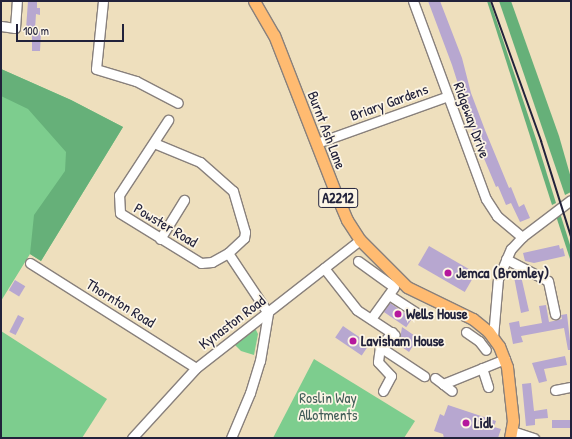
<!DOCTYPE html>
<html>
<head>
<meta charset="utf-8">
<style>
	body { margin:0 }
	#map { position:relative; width:572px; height:439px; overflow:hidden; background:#eedfbd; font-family:"Patrick Hand",sans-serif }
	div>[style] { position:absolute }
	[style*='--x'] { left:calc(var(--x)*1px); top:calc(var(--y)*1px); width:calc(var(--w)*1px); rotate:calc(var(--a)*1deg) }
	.green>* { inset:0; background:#7dcd8e }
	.forest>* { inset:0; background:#66b079 }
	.building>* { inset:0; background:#b7a7d0; transform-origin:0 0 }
	.roads { filter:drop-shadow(1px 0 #88807c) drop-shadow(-1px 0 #88807c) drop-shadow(0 1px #88807c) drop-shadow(0 -1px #88807c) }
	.minor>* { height:9px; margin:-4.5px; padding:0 4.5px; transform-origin:4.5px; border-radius:4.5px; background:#fff }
	.major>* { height:11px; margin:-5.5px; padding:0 5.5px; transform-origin:5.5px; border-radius:5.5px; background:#ffbb71 }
	.rail>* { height:2px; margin:-1px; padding:0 1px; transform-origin:1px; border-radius:1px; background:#22223b }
	.dots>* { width:11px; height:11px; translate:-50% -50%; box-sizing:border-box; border:2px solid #fcf5e5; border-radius:50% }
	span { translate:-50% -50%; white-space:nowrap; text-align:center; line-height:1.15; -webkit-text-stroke:3.5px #fcf5e5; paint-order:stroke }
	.shield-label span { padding:1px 3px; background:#fcf5e5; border:1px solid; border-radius:3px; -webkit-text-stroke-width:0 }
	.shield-label { font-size:14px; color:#22223b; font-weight:700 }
	.street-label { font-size:15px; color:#22223b }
	.poi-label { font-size:15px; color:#22223b; font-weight:700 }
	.left { translate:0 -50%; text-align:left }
	.park-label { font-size:15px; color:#425e58 }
	.frame { position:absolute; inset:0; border:2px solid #22223b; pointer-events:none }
	.scale { position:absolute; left:16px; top:24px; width:108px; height:18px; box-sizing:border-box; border:2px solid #22223b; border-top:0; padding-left:5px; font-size:12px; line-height:14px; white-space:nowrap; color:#22223b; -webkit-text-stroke:3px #fcf5e5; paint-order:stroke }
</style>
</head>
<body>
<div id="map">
	<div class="green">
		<div style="clip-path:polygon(1px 69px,71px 100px,123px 127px,41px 261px,30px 254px,1px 301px)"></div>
		<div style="clip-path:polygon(251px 330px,256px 330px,258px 334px,254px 355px,241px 351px,234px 344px)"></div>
		<div style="clip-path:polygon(1px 331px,107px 399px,82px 438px,1px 438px)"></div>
		<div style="clip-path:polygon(314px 359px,415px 421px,404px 438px,273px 438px)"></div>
	</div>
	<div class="forest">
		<div style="clip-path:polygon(487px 1px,490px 1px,537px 142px,556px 203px,552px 205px)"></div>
		<div style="clip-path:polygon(499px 1px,511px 1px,559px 136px,571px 178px,571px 192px,565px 195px)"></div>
		<div style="clip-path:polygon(1px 69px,71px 100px,123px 127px,41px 261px,30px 254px,34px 215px,65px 171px,66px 152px,28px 109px,1px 96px)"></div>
		<div style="clip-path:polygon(560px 213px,571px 248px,571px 262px,556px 216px)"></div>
	</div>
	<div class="building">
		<div style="clip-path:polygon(28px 1px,37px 2px,37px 8px,40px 8px,40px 15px,36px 14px,35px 29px,41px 32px,40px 51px,32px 51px,32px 29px,26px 29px)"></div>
		<div style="clip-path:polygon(428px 1px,440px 1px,462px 58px,471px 93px,485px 130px,509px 188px,511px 187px,519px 207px,524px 204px,530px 218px,520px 222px,511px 203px,506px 205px,498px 186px,496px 187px,475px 137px,452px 65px)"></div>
		<div style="clip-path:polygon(559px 245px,560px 249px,563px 248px,565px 256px,534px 263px,525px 261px,523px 253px)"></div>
		<div style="left:429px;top:246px;width:54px;height:22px;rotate:30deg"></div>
		<div style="clip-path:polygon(521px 276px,529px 311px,521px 313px,514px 277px)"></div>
		<div style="left:15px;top:280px;width:12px;height:12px;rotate:31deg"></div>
		<div style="left:390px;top:303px;width:27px;height:11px;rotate:34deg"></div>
		<div style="clip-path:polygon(546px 305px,549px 322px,562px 319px,561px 315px,567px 314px,571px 350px,568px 350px,564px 328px,521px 336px,523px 342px,513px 344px,509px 323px,519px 321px,520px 327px,542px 323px,539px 306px)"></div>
		<div style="left:18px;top:315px;width:7px;height:19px;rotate:27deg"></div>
		<div style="left:343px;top:326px;width:32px;height:14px;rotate:34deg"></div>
		<div style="clip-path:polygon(402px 327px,418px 338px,409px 352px,393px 341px,400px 339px)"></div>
		<div style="clip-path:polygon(565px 356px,567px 365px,544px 369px,547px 381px,539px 383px,532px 363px)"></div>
		<div style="clip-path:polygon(531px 383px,534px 411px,547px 409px,548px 418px,535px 419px,535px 425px,526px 426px,522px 384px)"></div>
		<div style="clip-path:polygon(448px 405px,496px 421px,494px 427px,501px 429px,498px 438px,444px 438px,443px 434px,434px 431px,440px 414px,444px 416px)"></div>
		<div style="left:571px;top:420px;width:8px;height:19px;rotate:90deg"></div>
	</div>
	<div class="roads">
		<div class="minor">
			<div style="--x:103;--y:1;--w:68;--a:95.9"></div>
			<div style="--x:96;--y:69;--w:42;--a:16.7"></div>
			<div style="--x:136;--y:81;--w:47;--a:27.6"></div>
			<div style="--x:413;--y:1;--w:211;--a:69.8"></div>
			<div style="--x:486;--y:199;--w:20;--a:57"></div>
			<div style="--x:497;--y:216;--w:33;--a:40"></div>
			<div style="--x:1;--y:26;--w:14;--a:8"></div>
			<div style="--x:15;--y:28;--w:27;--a:-86"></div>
			<div style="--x:154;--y:143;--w:50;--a:22.4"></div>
			<div style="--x:200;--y:162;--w:44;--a:41.3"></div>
			<div style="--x:233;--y:191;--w:43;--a:73.7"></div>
			<div style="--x:245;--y:232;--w:6;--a:99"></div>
			<div style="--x:244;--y:238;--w:22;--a:137"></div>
			<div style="--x:228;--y:253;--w:18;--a:151"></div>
			<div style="--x:212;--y:262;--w:11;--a:175"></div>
			<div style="--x:201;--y:263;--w:95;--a:-148.3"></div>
			<div style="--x:120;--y:213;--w:18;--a:-93"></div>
			<div style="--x:119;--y:195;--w:90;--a:-56.8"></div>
			<div style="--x:317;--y:143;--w:139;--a:-19.7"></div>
			<div style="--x:160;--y:239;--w:46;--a:-58.4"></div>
			<div style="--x:228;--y:253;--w:72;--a:56.3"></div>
			<div style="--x:506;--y:259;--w:47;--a:27.6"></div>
			<div style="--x:548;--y:281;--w:34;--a:78"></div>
			<div style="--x:358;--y:261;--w:44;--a:35.8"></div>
			<div style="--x:394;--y:287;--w:39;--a:126"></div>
			<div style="--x:30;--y:263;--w:196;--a:32.3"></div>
			<div style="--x:324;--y:268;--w:53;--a:51.8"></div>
			<div style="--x:357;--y:310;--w:45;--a:33.3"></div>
			<div style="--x:389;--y:295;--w:35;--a:33"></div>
			<div style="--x:392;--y:332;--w:19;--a:129"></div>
			<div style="--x:380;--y:347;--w:53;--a:33.4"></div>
			<div style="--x:466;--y:332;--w:16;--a:35"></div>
			<div style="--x:479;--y:341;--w:11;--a:52"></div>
			<div style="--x:493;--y:337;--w:58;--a:-85.1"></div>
			<div style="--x:498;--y:279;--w:33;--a:-67"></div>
			<div style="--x:511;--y:249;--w:16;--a:-47"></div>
			<div style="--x:522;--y:237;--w:61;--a:-37.1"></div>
			<div style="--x:380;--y:347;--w:15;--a:98"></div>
			<div style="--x:378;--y:362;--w:19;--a:47"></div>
			<div style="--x:391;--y:376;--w:17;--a:118"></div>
			<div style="--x:482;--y:368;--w:20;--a:72"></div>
			<div style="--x:435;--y:378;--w:10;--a:37"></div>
			<div style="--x:443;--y:384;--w:67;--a:-22"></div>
			<div style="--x:443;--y:384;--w:11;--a:38"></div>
			<div style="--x:555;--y:390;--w:16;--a:-11"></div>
			<div style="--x:512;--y:431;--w:23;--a:18"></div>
			<div style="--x:132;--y:438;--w:95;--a:-47.6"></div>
			<div style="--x:196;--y:368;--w:208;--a:-38"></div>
			<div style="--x:231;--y:438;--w:49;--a:-67.1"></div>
			<div style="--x:250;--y:393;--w:34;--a:-73"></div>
			<div style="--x:260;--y:361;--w:49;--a:-80.5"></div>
		</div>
		<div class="major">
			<div style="--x:254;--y:1;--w:39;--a:60"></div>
			<div style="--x:274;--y:35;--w:171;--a:68.7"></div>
			<div style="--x:336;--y:194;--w:28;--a:67"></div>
			<div style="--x:347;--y:220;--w:24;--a:57"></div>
			<div style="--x:360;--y:240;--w:66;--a:45"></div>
			<div style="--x:407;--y:287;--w:73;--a:25.9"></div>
			<div style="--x:473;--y:319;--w:19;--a:39"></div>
			<div style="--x:488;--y:331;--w:19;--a:54"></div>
			<div style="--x:499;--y:346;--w:22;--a:69"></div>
			<div style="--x:507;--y:367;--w:54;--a:83.7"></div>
			<div style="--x:513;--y:421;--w:17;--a:100"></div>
		</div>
	</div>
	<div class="rail">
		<div style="--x:491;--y:1;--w:149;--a:70.3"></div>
		<div style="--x:541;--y:141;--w:101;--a:72.6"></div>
	</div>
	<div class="dots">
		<div style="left:448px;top:273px;background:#b5179e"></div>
		<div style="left:398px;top:314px;background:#b5179e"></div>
		<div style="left:353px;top:341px;background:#b5179e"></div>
		<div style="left:466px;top:423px;background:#b5179e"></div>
	</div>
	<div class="shield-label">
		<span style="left:338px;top:198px">A2212</span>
	</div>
	<div class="street-label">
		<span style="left:389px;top:102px;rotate:-20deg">Briary Gardens</span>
		<span style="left:472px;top:120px;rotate:70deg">Ridgeway Drive</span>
		<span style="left:327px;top:130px;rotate:69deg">Burnt Ash Lane</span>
		<span style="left:166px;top:225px;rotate:31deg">Powster Road</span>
		<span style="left:121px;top:303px;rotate:32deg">Thornton Road</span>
		<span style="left:232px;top:322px;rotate:-37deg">Kynaston Road</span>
	</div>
	<div class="poi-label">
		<span class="left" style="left:456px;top:273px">Jemca (Bromley)</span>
		<span class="left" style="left:406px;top:314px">Wells House</span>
		<span class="left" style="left:361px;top:341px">Lavisham House</span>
		<span class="left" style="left:474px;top:423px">Lidl</span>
	</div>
	<div class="park-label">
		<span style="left:328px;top:406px">Roslin Way<br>Allotments</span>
	</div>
	<div class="frame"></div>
	<div class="scale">100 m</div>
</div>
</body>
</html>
